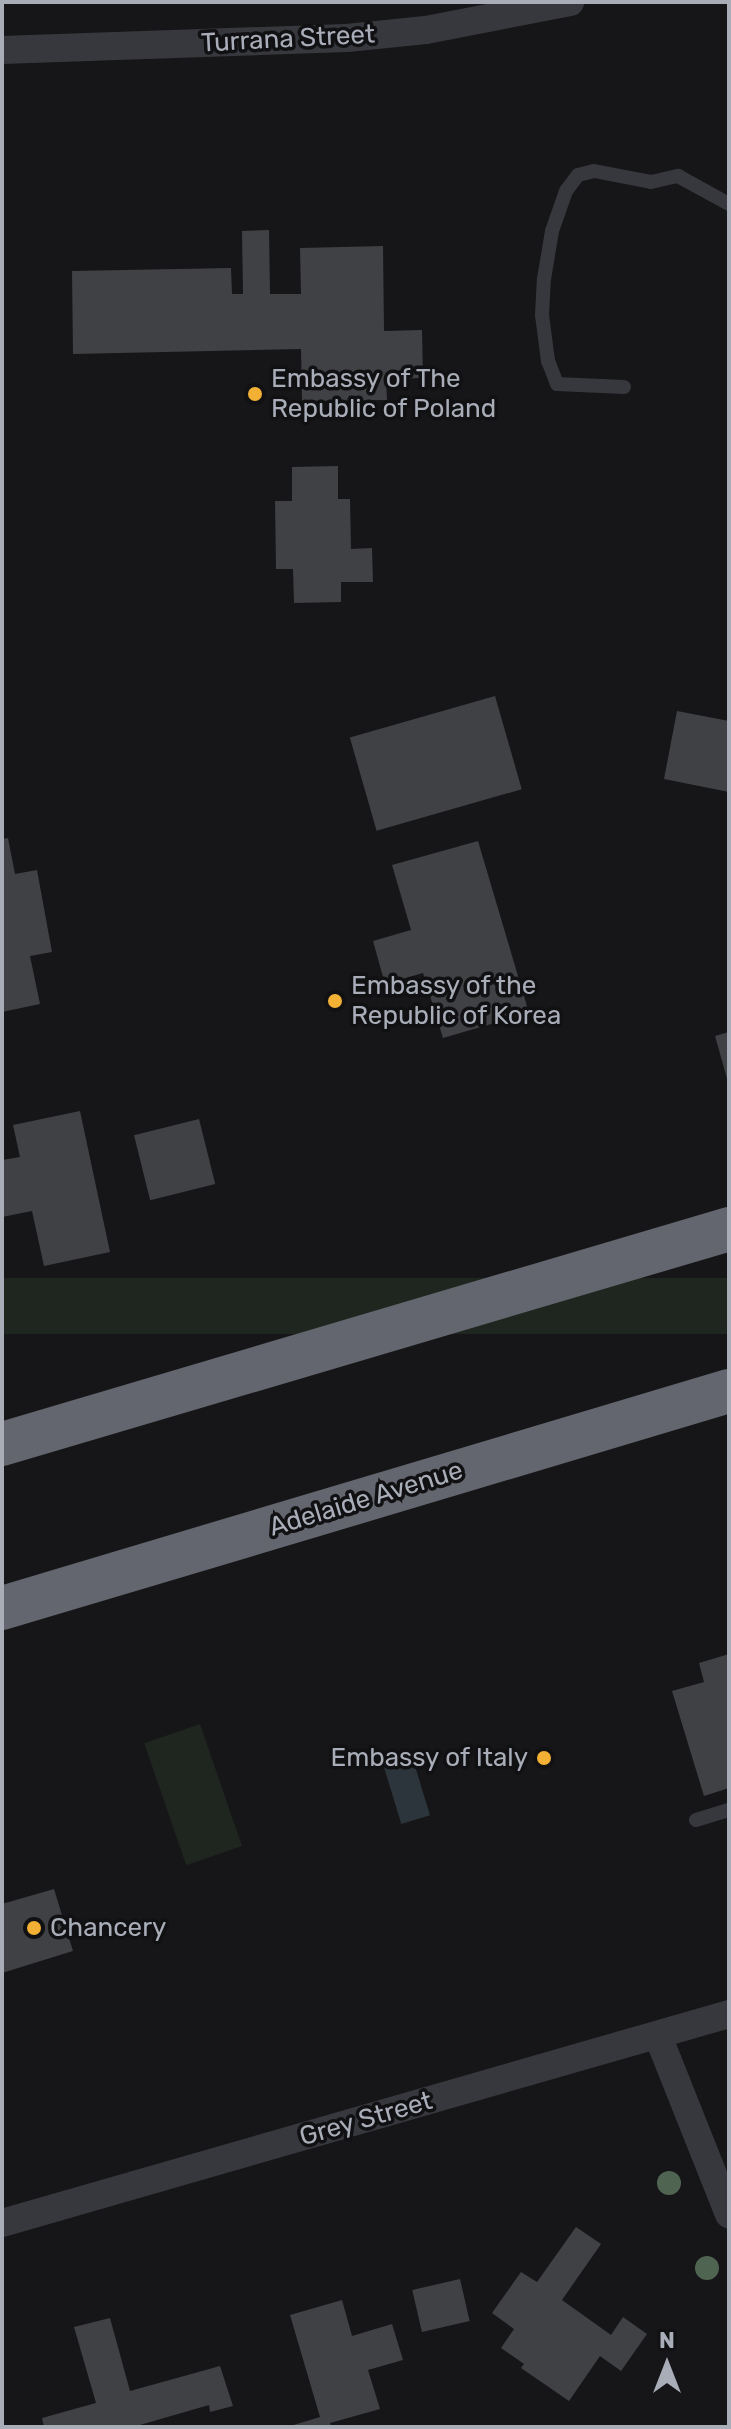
<!DOCTYPE html>
<html>
<head>
<meta charset="utf-8">
<style>
	body { margin:0 }
	#map { position:relative; width:731px; height:2429px; overflow:hidden; background:#161618; font-family:Rubik,sans-serif }
	div>[style] { position:absolute }
	[style*='--x'] { left:calc(var(--x)*1px); top:calc(var(--y)*1px); width:calc(var(--w)*1px); rotate:calc(var(--a)*1deg) }
	.green>* { inset:0; background:#1e261f; transform-origin:0 0 }
	.water>* { inset:0; background:#2c353c; transform-origin:0 0 }
	.building>* { inset:0; background:#404145; transform-origin:0 0 }
	.lane>* { height:14px; margin:-7px; padding:0 7px; transform-origin:7px; border-radius:7px; background:#37383d }
	.street>* { height:28px; margin:-14px; padding:0 14px; transform-origin:14px; border-radius:14px; background:#37383d }
	.highway>* { height:44px; margin:-22px; padding:0 22px; transform-origin:22px; border-radius:22px; background:#63666e }
	.trees>* { width:24px; height:24px; margin:-12px; border-radius:50%; background:#506452 }
	.dots>* { width:22px; height:22px; translate:-50% -50%; box-sizing:border-box; border:4px solid #111113; border-radius:50% }
	span { translate:-50% -50%; white-space:nowrap; text-align:center; line-height:1.15; -webkit-text-stroke:7px #111113; paint-order:stroke }
	.street-label { font-size:26px; color:#a8adb8 }
	.poi-label { font-size:26px; color:#a8adb8 }
	.left { translate:0 -50%; text-align:left }
	.right { translate:-100% -50%; text-align:right }
	.frame { position:absolute; inset:0; border:4px solid #a8adb8; pointer-events:none }
	.north { position:absolute; left:627px; top:2325px; width:80px; height:80px; -webkit-text-stroke:6px #111113; paint-order:stroke; rotate:0deg; font-size:22px; font-weight:700; line-height:32px; text-align:center; color:#a8adb8 }
	.north::after { content:''; display:block; margin:auto; width:28px; height:36px; background:#a8adb8; clip-path:polygon(50% 0,100% 100%,50% 72%,0 100%) }
</style>
</head>
<body>
<div id="map">
	<div class="green">
		<div style="left:729px;top:1278px;width:56px;height:757px;rotate:90deg"></div>
		<div style="left:200px;top:1724px;width:129px;height:59px;rotate:71deg"></div>
	</div>
	<div class="water">
		<div style="left:411px;top:1753px;width:65px;height:30px;rotate:73deg"></div>
	</div>
	<div class="building">
		<div style="clip-path:polygon(269px 230px,270px 294px,301px 294px,300px 248px,383px 246px,384px 331px,422px 330px,423px 378px,386px 379px,387px 400px,302px 401px,301px 349px,73px 354px,72px 271px,231px 268px,232px 294px,243px 294px,242px 231px)"></div>
		<div style="clip-path:polygon(338px 466px,338px 499px,350px 499px,351px 549px,372px 548px,373px 582px,341px 582px,341px 602px,294px 603px,293px 569px,276px 569px,275px 501px,292px 501px,292px 467px)"></div>
		<div style="left:495px;top:696px;width:97px;height:151px;rotate:74deg"></div>
		<div style="clip-path:polygon(677px 711px,729px 721px,729px 792px,664px 779px)"></div>
		<div style="clip-path:polygon(8px 838px,15px 874px,37px 870px,52px 952px,30px 956px,40px 1004px,2px 1012px,2px 839px)"></div>
		<div style="clip-path:polygon(478px 841px,529px 1013px,443px 1038px,423px 973px,385px 984px,373px 941px,411px 930px,392px 865px)"></div>
		<div style="clip-path:polygon(729px 1032px,729px 1082px,728px 1082px,715px 1036px)"></div>
		<div style="clip-path:polygon(80px 1111px,110px 1252px,44px 1266px,32px 1211px,2px 1217px,2px 1160px,20px 1157px,13px 1125px)"></div>
		<div style="left:199px;top:1119px;width:67px;height:67px;rotate:76deg"></div>
		<div style="clip-path:polygon(729px 1654px,729px 1788px,704px 1796px,672px 1691px,704px 1682px,699px 1663px)"></div>
		<div style="clip-path:polygon(54px 1889px,73px 1951px,2px 1973px,2px 1904px)"></div>
		<div style="clip-path:polygon(576px 2227px,601px 2244px,562px 2300px,611px 2335px,623px 2317px,647px 2334px,621px 2371px,600px 2356px,569px 2401px,521px 2368px,524px 2364px,501px 2348px,514px 2329px,492px 2313px,521px 2272px,537px 2282px)"></div>
		<div style="left:460px;top:2279px;width:43px;height:49px;rotate:77deg"></div>
		<div style="clip-path:polygon(342px 2300px,352px 2336px,392px 2324px,403px 2360px,368px 2370px,380px 2409px,330px 2423px,331px 2427px,287px 2427px,320px 2417px,290px 2315px)"></div>
		<div style="clip-path:polygon(110px 2318px,130px 2391px,220px 2366px,233px 2406px,210px 2412px,209px 2405px,133px 2427px,44px 2427px,42px 2418px,96px 2403px,74px 2327px)"></div>
	</div>
	<div class="lane">
		<div style="--x:624;--y:387;--w:67;--a:-177.4"></div>
		<div style="--x:557;--y:384;--w:25;--a:-111"></div>
		<div style="--x:548;--y:361;--w:46;--a:-97.4"></div>
		<div style="--x:542;--y:315;--w:36;--a:-87"></div>
		<div style="--x:544;--y:279;--w:49;--a:-80.5"></div>
		<div style="--x:552;--y:231;--w:42;--a:-70.7"></div>
		<div style="--x:566;--y:191;--w:20;--a:-53"></div>
		<div style="--x:578;--y:175;--w:16;--a:-14"></div>
		<div style="--x:594;--y:171;--w:58;--a:10.9"></div>
		<div style="--x:651;--y:182;--w:28;--a:-13"></div>
		<div style="--x:678;--y:176;--w:58;--a:28.8"></div>
		<div style="--x:696;--y:1820;--w:34;--a:-17"></div>
	</div>
	<div class="street">
		<div style="--x:2;--y:50;--w:345;--a:-2"></div>
		<div style="--x:347;--y:38;--w:79;--a:-5.8"></div>
		<div style="--x:426;--y:30;--w:147;--a:-11"></div>
		<div style="--x:658;--y:2036;--w:192;--a:68.3"></div>
		<div style="--x:2;--y:2223;--w:756;--a:-16.04"></div>
	</div>
	<div class="highway">
		<div style="--x:2;--y:1444;--w:758;--a:-16.47"></div>
		<div style="--x:2;--y:1608;--w:759;--a:-16.62"></div>
	</div>
	<div class="trees">
		<div style="left:669px;top:2183px"></div>
		<div style="left:707px;top:2268px"></div>
	</div>
	<div class="dots">
		<div style="left:255px;top:394px;background:#f2b134"></div>
		<div style="left:335px;top:1001px;background:#f2b134"></div>
		<div style="left:544px;top:1758px;background:#f2b134"></div>
		<div style="left:34px;top:1928px;background:#f2b134"></div>
	</div>
	<div class="street-label">
		<span style="left:288px;top:39px;rotate:-3deg">Turrana Street</span>
		<span style="left:366px;top:1499px;rotate:-17deg">Adelaide Avenue</span>
		<span style="left:366px;top:2119px;rotate:-16deg">Grey Street</span>
	</div>
	<div class="poi-label">
		<span class="left" style="left:271px;top:394px">Embassy of The<br>Republic of Poland</span>
		<span class="left" style="left:351px;top:1001px">Embassy of the<br>Republic of Korea</span>
		<span class="right" style="left:528px;top:1758px">Embassy of Italy</span>
		<span class="left" style="left:50px;top:1928px">Chancery</span>
	</div>
	<div class="frame"></div>
	<div class="north">N</div>
</div>
</body>
</html>
